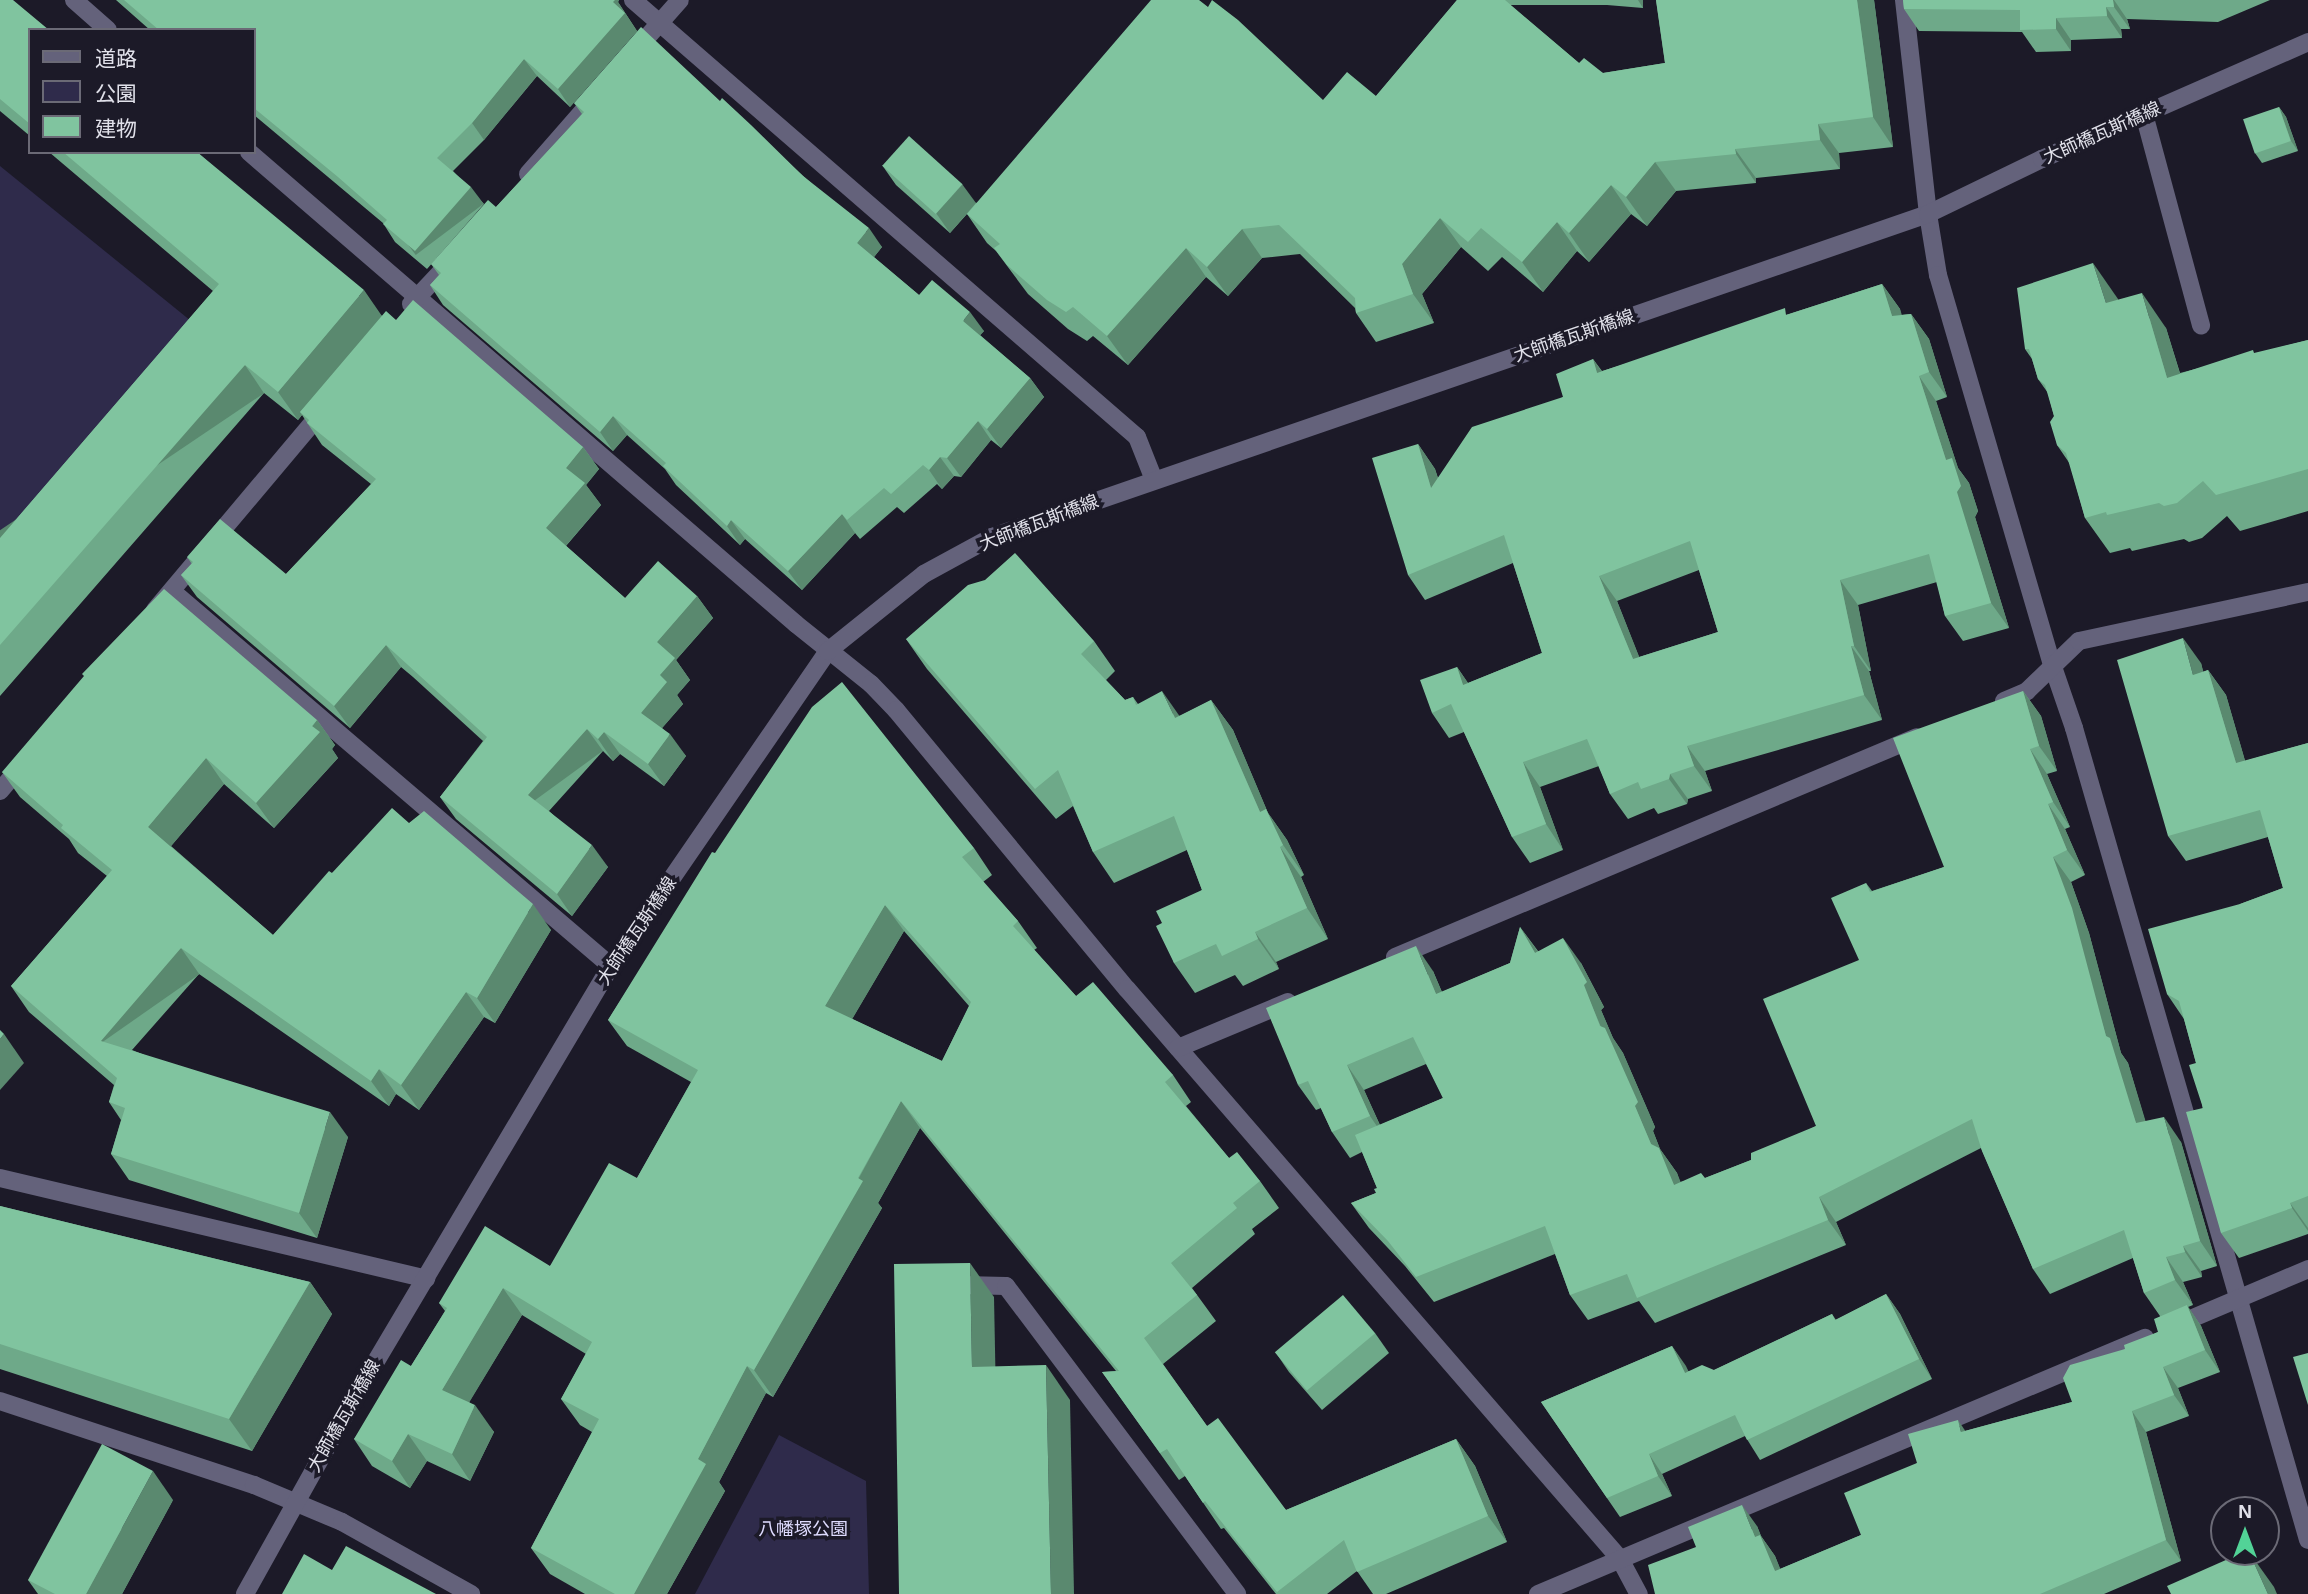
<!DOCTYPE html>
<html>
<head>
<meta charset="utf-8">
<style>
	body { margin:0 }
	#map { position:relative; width:2308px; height:1594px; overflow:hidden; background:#1c1a28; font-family:Helvetica,"Noto Sans JP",sans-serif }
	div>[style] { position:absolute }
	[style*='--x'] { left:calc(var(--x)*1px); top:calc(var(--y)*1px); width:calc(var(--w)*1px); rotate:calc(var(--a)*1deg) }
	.green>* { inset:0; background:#2f2b4b }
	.minor>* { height:18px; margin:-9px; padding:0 9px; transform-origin:9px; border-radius:9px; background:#64627b }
	.wall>* { inset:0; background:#6ea989 }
	.shaded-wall>* { inset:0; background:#5a896f; transform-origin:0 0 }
	.building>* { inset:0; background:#80c49f; transform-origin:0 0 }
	span { translate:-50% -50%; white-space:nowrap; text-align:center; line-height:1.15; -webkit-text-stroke:7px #1c1a28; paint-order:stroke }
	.street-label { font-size:18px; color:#e1e1ea }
	.park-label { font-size:18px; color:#dedbfe }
	.legend { position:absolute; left:28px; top:28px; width:228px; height:126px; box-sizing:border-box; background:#1c1a28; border:2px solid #6b6a76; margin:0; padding:9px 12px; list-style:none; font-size:21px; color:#e1e1ea }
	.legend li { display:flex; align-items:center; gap:14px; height:35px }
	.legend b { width:35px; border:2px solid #6b6a76 }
	.north { position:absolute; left:2210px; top:1496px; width:70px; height:70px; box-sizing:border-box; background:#1c1a28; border:2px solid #6b6a76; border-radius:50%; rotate:0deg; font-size:19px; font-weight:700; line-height:28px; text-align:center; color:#e1e1ea }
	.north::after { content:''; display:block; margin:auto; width:24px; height:32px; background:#52d397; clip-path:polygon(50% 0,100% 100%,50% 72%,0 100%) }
</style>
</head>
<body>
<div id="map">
	<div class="green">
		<div style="clip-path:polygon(0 166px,191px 321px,0 542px)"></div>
		<div style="clip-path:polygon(779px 1435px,866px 1481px,869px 1594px,695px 1594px)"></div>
	</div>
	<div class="minor">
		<div style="--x:74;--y:0;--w:45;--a:41.4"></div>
		<div style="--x:633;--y:0;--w:667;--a:40.93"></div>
		<div style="--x:1137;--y:437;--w:46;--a:68.4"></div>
		<div style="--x:1904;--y:0;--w:215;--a:83.6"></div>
		<div style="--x:1928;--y:214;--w:62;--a:80.7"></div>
		<div style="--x:1938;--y:275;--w:405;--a:73.7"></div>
		<div style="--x:2052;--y:664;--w:68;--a:71"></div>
		<div style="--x:2074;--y:728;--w:845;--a:73.92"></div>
		<div style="--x:634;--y:52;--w:69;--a:-48.5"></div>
		<div style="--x:2144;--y:114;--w:219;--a:74.9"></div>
		<div style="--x:249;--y:152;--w:722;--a:40.79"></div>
		<div style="--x:796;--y:624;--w:96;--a:38.7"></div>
		<div style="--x:871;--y:684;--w:36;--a:46"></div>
		<div style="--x:896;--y:710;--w:362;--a:50.4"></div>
		<div style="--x:1127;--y:989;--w:754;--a:49.14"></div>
		<div style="--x:1620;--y:1559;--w:40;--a:62"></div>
		<div style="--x:528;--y:174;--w:105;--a:-48.9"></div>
		<div style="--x:411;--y:304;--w:63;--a:-46.9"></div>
		<div style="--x:172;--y:591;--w:579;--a:40.52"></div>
		<div style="--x:155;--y:610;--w:263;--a:-49.9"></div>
		<div style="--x:2004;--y:701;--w:25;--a:-23"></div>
		<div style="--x:2027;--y:691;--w:72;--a:-43.9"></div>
		<div style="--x:2079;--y:641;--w:234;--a:-12.1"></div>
		<div style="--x:0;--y:791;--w:35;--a:-50"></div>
		<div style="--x:1395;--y:957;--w:566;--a:-22.85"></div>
		<div style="--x:1178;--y:1048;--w:119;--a:-22.7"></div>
		<div style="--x:0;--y:1178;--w:438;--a:13.3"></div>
		<div style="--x:963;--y:1285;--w:43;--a:1.3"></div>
		<div style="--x:1006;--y:1286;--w:385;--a:53.1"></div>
		<div style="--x:2174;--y:1326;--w:146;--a:-23"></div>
		<div style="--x:0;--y:1401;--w:268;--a:18.3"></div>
		<div style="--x:254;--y:1485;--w:95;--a:22.8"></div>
		<div style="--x:342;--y:1522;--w:148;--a:29.2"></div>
		<div style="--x:245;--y:1594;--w:216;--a:-60.9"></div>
		<div style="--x:350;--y:1405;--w:501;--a:-59.29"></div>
		<div style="--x:606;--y:974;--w:392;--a:-55.5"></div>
		<div style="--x:828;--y:651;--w:123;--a:-38.7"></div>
		<div style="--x:924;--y:574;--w:77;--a:-28.6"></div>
		<div style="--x:992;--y:537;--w:990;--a:-19.04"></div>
		<div style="--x:1928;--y:214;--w:127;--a:-25.8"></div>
		<div style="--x:2042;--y:159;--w:291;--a:-23.7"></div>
		<div style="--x:1538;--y:1594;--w:659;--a:-22.87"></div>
	</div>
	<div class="wall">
		<div style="clip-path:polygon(0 0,30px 30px,30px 136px,0 111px)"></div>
		<div style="clip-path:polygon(116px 0,619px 0,618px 2px,637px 31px,570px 107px,537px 76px,484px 140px,453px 171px,484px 204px,427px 269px,395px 242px,383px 223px,254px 115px,254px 30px,150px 30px)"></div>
		<div style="clip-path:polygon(1457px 0,1643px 0,1643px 8px,1607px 5px,1510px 5px,1579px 63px,1603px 73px,1665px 63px,1656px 0,1874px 0,1893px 147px,1839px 153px,1840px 169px,1756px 178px,1756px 183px,1676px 191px,1647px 226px,1631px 214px,1589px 262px,1577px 251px,1543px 292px,1502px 257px,1488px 271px,1461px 247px,1422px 294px,1434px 323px,1376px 342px,1356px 313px,1355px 308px,1300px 254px,1262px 258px,1228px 296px,1206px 277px,1128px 365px,1093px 336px,1087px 341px,1068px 329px,1028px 294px,996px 251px,987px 243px,967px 214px,950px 233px,896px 185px,882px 165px,976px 203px,1323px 100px,1376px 96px)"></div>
		<div style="clip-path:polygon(1903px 0,2270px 0,2218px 22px,2127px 19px,2130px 29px,2121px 29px,2122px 38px,2071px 40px,2071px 51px,2036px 52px,2022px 32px,1919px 31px,1904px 9px)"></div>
		<div style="clip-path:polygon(720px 101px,882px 247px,874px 257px,919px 295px,984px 331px,980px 335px,1030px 378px,1044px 397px,1001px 448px,991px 440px,961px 477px,954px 476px,942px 489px,937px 484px,904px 513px,897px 507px,860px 539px,855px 533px,802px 590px,745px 539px,740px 545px,676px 485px,665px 469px,627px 435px,613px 451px,443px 305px,430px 285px,439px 275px,431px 264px,496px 207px,582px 114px,574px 103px)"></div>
		<div style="clip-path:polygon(2279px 107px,2286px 117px,2298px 151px,2262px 163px,2255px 153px)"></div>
		<div style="clip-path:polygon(49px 152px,197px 152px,382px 316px,396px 320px,583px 447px,599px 469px,586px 485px,601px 505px,566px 546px,625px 598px,697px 596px,713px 618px,676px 660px,690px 680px,677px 695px,683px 704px,662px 728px,686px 756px,664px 786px,620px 754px,613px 761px,603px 751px,549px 811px,608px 867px,572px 916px,456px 819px,440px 797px,483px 741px,413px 677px,401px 667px,350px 728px,197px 597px,181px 575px,192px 564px,187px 557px,286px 574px,371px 484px,322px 445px,302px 415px,298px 420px,264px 393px,0 696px,0 538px,213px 291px)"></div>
		<div style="clip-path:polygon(evenodd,1882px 284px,1900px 309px,1901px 315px,1911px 314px,1929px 339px,1947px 397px,1936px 401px,1958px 468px,1969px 483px,1978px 511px,1975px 517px,2009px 628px,1963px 641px,1945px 616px,1937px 582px,1858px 605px,1871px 671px,1869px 671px,1882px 720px,1705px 771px,1712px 791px,1688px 799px,1687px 804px,1658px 814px,1654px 808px,1628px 819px,1610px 794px,1599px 766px,1540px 787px,1563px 850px,1530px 863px,1512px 837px,1464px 732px,1449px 738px,1432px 713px,1457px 667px,1468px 683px,1542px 653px,1513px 563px,1425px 600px,1408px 575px,1418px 444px,1435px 469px,1438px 478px,1563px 397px,1593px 359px,1602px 371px,1789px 314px,1882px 284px,1699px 570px,1718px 632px,1639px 657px,1617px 601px,1699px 570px)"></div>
		<div style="clip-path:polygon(2118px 300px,2166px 328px,2180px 373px,2308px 340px,2308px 511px,2240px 531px,2227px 516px,2202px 538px,2189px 542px,2184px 539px,2132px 551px,2130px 548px,2110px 553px,2085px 518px,2070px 464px,2057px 445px,2054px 416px,2048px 393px,2038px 379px,2032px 359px,2025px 349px)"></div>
		<div style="clip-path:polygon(906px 639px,1094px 641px,1115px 671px,1106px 680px,1125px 700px,1133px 697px,1138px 704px,1180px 716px,1211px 700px,1233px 730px,1268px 813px,1287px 840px,1304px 875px,1301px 877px,1328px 939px,1276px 962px,1279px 969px,1243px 986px,1235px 975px,1195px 993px,1174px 963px,1162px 923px,1202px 890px,1187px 850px,1114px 883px,1093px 852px,1073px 806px,1056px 819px,927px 669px)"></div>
		<div style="clip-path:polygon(2201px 663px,2203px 672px,2208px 670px,2226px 695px,2245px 761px,2308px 743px,2308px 1234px,2239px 1258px,2221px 1233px,2196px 1063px,2184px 1019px,2167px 994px,2240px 904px,2283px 888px,2268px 837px,2186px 861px,2168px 836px)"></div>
		<div style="clip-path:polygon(evenodd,2023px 691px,2041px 716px,2057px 771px,2047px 774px,2070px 827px,2065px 829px,2085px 875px,2071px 882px,2089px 933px,2121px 1053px,2128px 1063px,2145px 1121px,2181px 1142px,2217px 1266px,2201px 1271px,2202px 1277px,2183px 1282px,2193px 1305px,2188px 1307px,2201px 1326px,2220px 1372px,2178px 1388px,2189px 1416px,2146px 1432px,2181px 1561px,2104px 1594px,1655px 1594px,1757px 1526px,1761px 1536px,1775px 1556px,1780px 1569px,1861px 1535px,1917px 1463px,1965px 1431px,2072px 1402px,2125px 1349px,2158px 1332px,2160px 1316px,2144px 1293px,2133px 1258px,2050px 1294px,2033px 1269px,1981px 1148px,1836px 1222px,1846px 1245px,1655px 1323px,1639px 1301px,1588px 1320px,1570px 1295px,1555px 1254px,1434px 1302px,1405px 1266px,1369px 1228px,1351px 1203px,1376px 1193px,1377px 1188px,1362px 1152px,1350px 1158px,1332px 1132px,1321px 1108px,1316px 1110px,1298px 1085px,1433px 971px,1442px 992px,1510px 963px,1520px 927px,1538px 951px,1581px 963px,1604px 1007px,1601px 1010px,1613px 1038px,1623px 1053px,1655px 1127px,1653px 1131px,1660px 1149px,1677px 1173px,1680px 1182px,1705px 1178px,1751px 1160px,1816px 1126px,1859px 960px,1866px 883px,1872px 891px,1944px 867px,2023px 691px,1426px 1064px,1443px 1098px,1380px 1125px,1364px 1090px,1426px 1064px)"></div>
		<div style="clip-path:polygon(317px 720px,335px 745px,332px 749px,338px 758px,274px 828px,224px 784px,171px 846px,273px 935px,332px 873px,409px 823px,551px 930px,495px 1023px,484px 1017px,419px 1110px,396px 1094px,389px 1106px,199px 974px,132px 1050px,348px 1137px,317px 1238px,129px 1180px,111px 1154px,121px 1120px,109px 1102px,114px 1085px,29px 1012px,11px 986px,107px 876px,78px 853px,69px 839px,20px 797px,2px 772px)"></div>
		<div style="clip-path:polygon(evenodd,974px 848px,992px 875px,983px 882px,1018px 921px,1037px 948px,1034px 950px,1076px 996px,1173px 1075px,1191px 1102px,1186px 1106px,1229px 1158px,1260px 1181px,1279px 1208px,1252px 1229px,1255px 1234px,1192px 1288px,1216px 1321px,1163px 1364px,1207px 1426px,1286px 1510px,1456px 1439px,1475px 1466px,1507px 1542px,1386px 1594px,1373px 1594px,1357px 1571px,1327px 1594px,1276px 1594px,1224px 1528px,1221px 1529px,1185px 1476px,1179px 1480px,1102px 1372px,1116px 1371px,920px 1128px,878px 1203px,882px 1208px,773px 1397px,766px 1393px,719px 1482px,725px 1491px,667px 1594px,585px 1594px,550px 1574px,531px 1548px,592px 1432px,580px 1425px,561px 1399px,586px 1354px,522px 1315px,469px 1402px,494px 1432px,470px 1481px,427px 1461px,410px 1488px,372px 1466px,354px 1439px,411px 1366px,445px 1311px,439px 1303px,550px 1266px,637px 1178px,691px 1082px,627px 1046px,608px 1020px,715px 853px,974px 848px,904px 931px,969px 1006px,942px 1061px,852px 1019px,904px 931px)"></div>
		<div style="clip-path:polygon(0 1206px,310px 1282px,332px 1314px,252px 1451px,0 1369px)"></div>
		<div style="clip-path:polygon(1886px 1294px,1900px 1314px,1932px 1379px,1760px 1460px,1745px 1436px,1662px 1474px,1672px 1496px,1620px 1517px,1541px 1402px,1672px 1346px,1688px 1371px,1714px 1370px,1832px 1314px,1836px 1320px)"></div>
		<div style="clip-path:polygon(1375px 1333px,1389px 1353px,1322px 1410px,1289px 1372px,1276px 1353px)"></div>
		<div style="clip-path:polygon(173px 1500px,122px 1594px,38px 1594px,28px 1580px)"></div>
	</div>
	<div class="shaded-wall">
		<div style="clip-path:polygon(611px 0,619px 0,618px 2px,637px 31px,570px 107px,558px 89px)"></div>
		<div style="clip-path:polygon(1638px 0,1643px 0,1643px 8px)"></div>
		<div style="clip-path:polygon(1857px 0,1874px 0,1893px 147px,1873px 117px)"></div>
		<div style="clip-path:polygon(2113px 0,2114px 0,2127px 19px,2130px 29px,2114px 7px)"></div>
		<div style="clip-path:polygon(2106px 7px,2121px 29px,2122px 38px,2107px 16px)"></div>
		<div style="clip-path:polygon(2056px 18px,2071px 40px,2071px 51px,2056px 29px)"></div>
		<div style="clip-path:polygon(524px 59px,537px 76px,484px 140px,472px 123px)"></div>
		<div style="clip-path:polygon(2279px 107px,2286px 117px,2298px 151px,2291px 141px)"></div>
		<div style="clip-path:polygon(1818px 124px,1839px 153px,1840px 169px,1820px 140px)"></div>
		<div style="clip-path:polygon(1735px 149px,1756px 178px,1756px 183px,1736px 154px)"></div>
		<div style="clip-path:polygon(1655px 162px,1676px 191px,1647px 226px,1626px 197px)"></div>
		<div style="clip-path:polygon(962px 184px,976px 203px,950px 233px,936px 213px)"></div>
		<div style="clip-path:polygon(1611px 185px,1631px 214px,1589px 262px,1569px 233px)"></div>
		<div style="left:471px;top:187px;width:21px;height:85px;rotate:53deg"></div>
		<div style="clip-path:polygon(1440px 218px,1461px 247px,1422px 294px,1434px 323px,1413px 294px,1402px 264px)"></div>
		<div style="clip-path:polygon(1557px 222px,1577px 251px,1543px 292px,1522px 262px)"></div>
		<div style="clip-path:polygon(869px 228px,882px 247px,870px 262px,857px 243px)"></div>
		<div style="clip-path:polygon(1242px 229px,1262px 258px,1228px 296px,1207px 267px)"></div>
		<div style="clip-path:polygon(1186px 248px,1206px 277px,1128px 365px,1107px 336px)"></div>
		<div style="clip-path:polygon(2093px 263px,2118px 299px,2131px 339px,2106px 303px)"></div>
		<div style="clip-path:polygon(1882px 284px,1900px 309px,1910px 341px,1892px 316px)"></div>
		<div style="clip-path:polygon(364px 290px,384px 319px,300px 412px,302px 415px,298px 420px,278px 392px)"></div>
		<div style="clip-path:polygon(2142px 293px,2166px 328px,2192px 413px,2167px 378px)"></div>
		<div style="clip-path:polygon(970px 312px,984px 331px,976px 340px,963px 321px)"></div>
		<div style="clip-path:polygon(1911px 314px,1929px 339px,1947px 397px,1929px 372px)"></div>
		<div style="clip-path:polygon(1593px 359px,1610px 384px,1597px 373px)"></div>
		<div style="left:245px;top:365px;width:34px;height:372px;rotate:56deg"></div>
		<div style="clip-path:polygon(1919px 376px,1936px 401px,1958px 468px,1969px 483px,1978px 511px,1975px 517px,2009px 628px,1991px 603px,1946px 460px)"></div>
		<div style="clip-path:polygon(1030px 378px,1044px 397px,1001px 448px,987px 429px)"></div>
		<div style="clip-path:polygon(613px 416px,627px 435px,613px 451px,600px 432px)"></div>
		<div style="clip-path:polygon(978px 421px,991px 440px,961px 477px,947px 458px)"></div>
		<div style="clip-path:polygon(1418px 444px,1435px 469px,1449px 514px,1431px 488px)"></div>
		<div style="clip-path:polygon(583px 447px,599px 469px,586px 485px,601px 505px,562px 550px,546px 528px,566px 468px)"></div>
		<div style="clip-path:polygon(940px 457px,954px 476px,942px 489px,929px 470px)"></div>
		<div style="clip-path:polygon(842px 514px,855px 533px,802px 590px,788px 571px)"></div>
		<div style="clip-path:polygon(731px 520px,745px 539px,740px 545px,727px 526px)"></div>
		<div style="clip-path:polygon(1599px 576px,1617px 601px,1650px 684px,1633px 659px)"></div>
		<div style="clip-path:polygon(1840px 580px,1858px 605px,1871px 671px,1854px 646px)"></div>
		<div style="clip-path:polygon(697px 596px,713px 618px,676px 660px,690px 680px,677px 695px,683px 704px,656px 735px,641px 713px,660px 675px,657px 642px)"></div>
		<div style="clip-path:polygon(2183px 638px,2201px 663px,2211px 700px,2193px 675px)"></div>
		<div style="clip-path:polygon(386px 645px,401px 667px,350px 728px,334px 706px)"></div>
		<div style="clip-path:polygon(1851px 646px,1869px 671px,1882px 720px,1864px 695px)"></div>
		<div style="clip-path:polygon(1457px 667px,1474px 692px,1463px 685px)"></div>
		<div style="clip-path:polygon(2208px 670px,2226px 695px,2253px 788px,2236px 763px)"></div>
		<div style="clip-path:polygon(1162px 691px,1183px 721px,1175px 718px)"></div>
		<div style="clip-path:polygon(2023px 691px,2041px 716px,2057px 771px,2039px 746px)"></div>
		<div style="clip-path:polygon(1211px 700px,1233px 730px,1268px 813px,1287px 840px,1304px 875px,1260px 812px)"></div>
		<div style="clip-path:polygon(317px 720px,335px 745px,332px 749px,338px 758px,274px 828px,256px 803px)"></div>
		<div style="left:587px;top:729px;width:27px;height:89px;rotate:54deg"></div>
		<div style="clip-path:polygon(604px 732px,620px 754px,613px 761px,598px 739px)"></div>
		<div style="clip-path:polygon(670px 734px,686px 756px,664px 786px,648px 764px)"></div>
		<div style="clip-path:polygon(1687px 746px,1705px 771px,1712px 791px,1694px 766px)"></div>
		<div style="clip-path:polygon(2030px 749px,2047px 774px,2070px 827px,2053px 802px)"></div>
		<div style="clip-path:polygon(206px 758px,224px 784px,166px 852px,148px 827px)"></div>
		<div style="clip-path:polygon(1523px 762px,1540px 787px,1563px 850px,1546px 824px)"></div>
		<div style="clip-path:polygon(1670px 774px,1688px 799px,1687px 804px,1669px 779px)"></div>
		<div style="clip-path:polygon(2048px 804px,2065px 829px,2085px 875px,2067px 850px)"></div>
		<div style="clip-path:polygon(592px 845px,608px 867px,572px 916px,557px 894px)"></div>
		<div style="clip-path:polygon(1280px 847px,1301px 877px,1328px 939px,1307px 908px)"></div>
		<div style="clip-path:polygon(2053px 857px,2071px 882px,2089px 933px,2121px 1053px,2128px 1063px,2154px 1149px,2136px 1123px,2106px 1036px)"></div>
		<div style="clip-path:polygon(533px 904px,551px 930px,495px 1023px,477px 998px)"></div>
		<div style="clip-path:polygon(885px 905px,904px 931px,844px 1033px,825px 1006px)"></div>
		<div style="clip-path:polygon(1520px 927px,1538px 952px,1535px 953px)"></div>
		<div style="clip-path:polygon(1255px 932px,1276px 962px,1279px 969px,1258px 939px)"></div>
		<div style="clip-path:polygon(1563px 938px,1581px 963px,1604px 1007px,1601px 1010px,1613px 1038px,1623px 1053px,1655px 1127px,1653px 1131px,1660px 1149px,1677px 1173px,1692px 1210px,1674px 1185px,1651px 1144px)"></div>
		<div style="clip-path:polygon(1416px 946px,1433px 971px,1453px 1019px,1436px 994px)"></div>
		<div style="left:181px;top:948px;width:32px;height:123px;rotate:55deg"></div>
		<div style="clip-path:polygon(466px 992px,484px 1017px,419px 1110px,401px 1085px)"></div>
		<div style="clip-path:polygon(4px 1034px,24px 1063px,0 1090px,0 1039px)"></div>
		<div style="clip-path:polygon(1347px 1065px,1364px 1090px,1387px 1141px,1370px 1116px)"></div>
		<div style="clip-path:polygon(379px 1069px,396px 1094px,389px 1106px,371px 1081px)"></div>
		<div style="clip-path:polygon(901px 1101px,920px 1128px,878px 1203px,882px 1208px,773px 1397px,754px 1370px)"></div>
		<div style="clip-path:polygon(330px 1112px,348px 1137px,317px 1238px,299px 1213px)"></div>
		<div style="clip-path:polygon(2164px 1117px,2181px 1142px,2217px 1266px,2200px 1241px)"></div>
		<div style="clip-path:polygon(1819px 1197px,1836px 1222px,1846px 1245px,1828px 1220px)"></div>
		<div style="clip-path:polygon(2290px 1203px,2308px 1228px,2308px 1231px,2292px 1208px)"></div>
		<div style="clip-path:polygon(2183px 1246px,2201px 1271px,2202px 1277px,2185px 1252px)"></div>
		<div style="clip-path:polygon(2166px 1257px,2183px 1282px,2193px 1305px,2175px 1280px)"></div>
		<div style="clip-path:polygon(970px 1263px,994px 1297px,996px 1401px,972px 1367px)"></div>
		<div style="clip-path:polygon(310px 1282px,332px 1314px,252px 1451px,229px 1419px)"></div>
		<div style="clip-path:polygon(503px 1288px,522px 1315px,461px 1416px,442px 1390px)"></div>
		<div style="clip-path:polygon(1886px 1294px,1900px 1314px,1932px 1379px,1919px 1359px)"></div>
		<div style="clip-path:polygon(2187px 1305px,2201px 1326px,2220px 1372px,2205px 1350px)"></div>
		<div style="clip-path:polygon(1672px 1346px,1686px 1366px,1698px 1392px,1685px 1373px)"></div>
		<div style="clip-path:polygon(1046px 1365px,1070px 1400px,1074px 1594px,1051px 1594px)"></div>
		<div style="clip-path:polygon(747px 1366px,766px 1393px,719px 1482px,725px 1491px,667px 1594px,634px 1594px,698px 1459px)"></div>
		<div style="clip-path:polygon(2163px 1367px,2178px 1388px,2189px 1416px,2174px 1395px)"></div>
		<div style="clip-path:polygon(475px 1405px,494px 1432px,470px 1481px,452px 1454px)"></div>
		<div style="clip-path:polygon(2132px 1411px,2146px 1432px,2181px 1561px,2166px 1540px)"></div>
		<div style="clip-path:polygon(1958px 1420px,1972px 1441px,1961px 1432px)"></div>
		<div style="clip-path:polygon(408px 1434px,427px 1461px,410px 1488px,392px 1461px)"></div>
		<div style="clip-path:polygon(1456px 1439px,1475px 1466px,1507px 1542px,1488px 1516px)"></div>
		<div style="clip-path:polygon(1649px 1454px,1662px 1474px,1672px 1496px,1658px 1476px)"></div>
		<div style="clip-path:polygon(153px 1471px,173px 1500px,122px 1594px,86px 1594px)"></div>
		<div style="clip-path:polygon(1742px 1505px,1757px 1526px,1761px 1536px,1775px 1556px,1790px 1592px,1775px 1571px,1755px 1537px)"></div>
		<div style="clip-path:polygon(2249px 1552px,2274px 1587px,2277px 1594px,2268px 1594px)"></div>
	</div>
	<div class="building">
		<div style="clip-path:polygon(0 0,13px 0,49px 30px,30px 30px,30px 124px,0 99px)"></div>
		<div style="clip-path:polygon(124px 0,615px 0,613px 2px,625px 13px,558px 89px,524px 59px,472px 123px,437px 158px,471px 187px,415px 251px,383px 224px,387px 220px,338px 177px,254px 108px,254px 30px,159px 30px)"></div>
		<div style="clip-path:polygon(1151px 0,1199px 0,1208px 7px,1212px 0,1238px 20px,1323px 100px,1347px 72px,1376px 96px,1457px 0,1505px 0,1579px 63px,1584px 58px,1603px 73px,1665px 63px,1656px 0,1857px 0,1873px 117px,1818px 124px,1820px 140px,1735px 149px,1736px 154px,1655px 162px,1626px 197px,1611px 185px,1569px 233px,1557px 222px,1522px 262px,1481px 228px,1468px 242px,1440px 218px,1402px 264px,1413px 294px,1356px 313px,1355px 298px,1279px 225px,1242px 229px,1207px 267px,1186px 248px,1107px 336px,1073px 307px,1066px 312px,1047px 300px,1007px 265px,994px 248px,1000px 244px,967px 214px)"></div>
		<div style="clip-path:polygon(1903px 0,2113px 0,2114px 7px,2106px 7px,2107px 16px,2056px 18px,2056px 29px,2020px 30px,2020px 10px,1904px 9px)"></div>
		<div style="clip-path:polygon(641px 27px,720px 101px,722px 98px,751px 125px,803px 176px,869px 228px,857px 243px,919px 295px,932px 280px,970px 312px,963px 321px,1030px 378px,987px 429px,978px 421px,947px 458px,940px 457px,929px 470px,923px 465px,891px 494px,884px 488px,847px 520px,842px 514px,788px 571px,731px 520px,727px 526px,663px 466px,666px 463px,613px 416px,600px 432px,430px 285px,441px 273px,431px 264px,488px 200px,496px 207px,584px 112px,574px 103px)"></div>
		<div style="left:2279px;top:107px;width:36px;height:38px;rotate:71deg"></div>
		<div style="left:909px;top:136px;width:72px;height:40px;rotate:42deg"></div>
		<div style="clip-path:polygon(63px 152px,197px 152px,364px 290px,278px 392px,245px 365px,0 645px,0 538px,219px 284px)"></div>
		<div style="clip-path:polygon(2093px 263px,2106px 303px,2142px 293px,2167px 378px,2253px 350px,2254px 353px,2308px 340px,2308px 469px,2216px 495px,2203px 481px,2177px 503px,2164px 506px,2159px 503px,2107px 515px,2106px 512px,2085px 518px,2066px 453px,2057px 445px,2050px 422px,2054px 416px,2045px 385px,2038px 379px,2029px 349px,2025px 349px,2017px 288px)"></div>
		<div style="clip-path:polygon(evenodd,1882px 284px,1892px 316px,1911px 314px,1929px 372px,1919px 376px,1946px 460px,1952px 458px,1961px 486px,1957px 492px,1991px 603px,1945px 616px,1929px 554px,1840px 580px,1854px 646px,1851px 646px,1864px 695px,1687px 746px,1694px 766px,1670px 774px,1669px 779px,1641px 789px,1638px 782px,1610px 794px,1587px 739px,1523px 762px,1546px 824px,1512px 837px,1451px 704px,1432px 713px,1420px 680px,1457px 667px,1463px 685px,1542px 653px,1504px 535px,1408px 575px,1372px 458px,1418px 444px,1431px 488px,1472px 427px,1563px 397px,1556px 374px,1593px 359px,1597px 373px,1785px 308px,1786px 315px,1882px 284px,1690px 541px,1718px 632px,1633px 659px,1599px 576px,1690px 541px)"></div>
		<div style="clip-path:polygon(413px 300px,583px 447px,566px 468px,585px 483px,546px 528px,625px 598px,658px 561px,697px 596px,657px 642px,675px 658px,660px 675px,667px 682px,641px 713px,670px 734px,648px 764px,604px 732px,598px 739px,587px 729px,528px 795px,592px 845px,557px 894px,440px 797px,487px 737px,397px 655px,386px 645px,334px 706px,181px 575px,193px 562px,187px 557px,220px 519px,286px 574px,376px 479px,307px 423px,309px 420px,300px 412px,386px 311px,396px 320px)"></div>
		<div style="clip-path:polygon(1015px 553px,1094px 641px,1081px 654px,1125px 700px,1133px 697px,1136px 705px,1162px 691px,1175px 718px,1211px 700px,1260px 812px,1266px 809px,1283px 845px,1280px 847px,1307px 908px,1255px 932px,1258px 939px,1222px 956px,1216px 944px,1174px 963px,1156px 926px,1162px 923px,1156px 911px,1202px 890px,1174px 816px,1093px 852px,1058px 770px,1035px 789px,906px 639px,968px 585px,985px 580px)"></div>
		<div style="clip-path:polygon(164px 589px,317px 720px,312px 726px,320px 732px,256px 803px,206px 758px,148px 827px,273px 935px,329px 871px,332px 873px,392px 808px,409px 823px,424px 811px,533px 904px,477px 998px,466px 992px,401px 1085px,379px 1069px,371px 1081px,181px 948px,101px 1041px,330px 1112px,299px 1213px,111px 1154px,125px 1108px,109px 1102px,117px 1078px,11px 986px,112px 870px,61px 828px,63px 825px,2px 772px,84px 676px,82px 674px)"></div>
		<div style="clip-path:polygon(2183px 638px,2193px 675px,2208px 670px,2236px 763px,2308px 743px,2308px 1196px,2290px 1203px,2292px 1208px,2221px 1233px,2186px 1112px,2203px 1108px,2189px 1065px,2196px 1063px,2179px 1001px,2167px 994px,2148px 929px,2240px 904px,2283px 888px,2260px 810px,2168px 836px,2117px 660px)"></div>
		<div style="clip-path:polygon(evenodd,842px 682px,974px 848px,962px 857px,1018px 921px,1013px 926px,1076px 996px,1093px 982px,1173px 1075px,1165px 1082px,1229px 1158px,1237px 1152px,1260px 1181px,1233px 1203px,1237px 1208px,1171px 1263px,1197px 1295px,1144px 1338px,1207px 1426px,1218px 1418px,1286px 1510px,1456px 1439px,1488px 1516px,1357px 1572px,1344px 1540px,1277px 1592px,1205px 1501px,1203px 1503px,1167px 1449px,1160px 1453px,1102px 1372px,1119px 1371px,901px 1101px,858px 1178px,863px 1181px,754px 1370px,747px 1366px,698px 1459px,706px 1464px,634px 1594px,615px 1594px,531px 1548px,599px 1419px,561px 1399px,592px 1342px,503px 1288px,442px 1390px,475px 1405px,452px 1454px,408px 1434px,392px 1461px,354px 1439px,401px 1360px,411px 1366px,447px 1308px,439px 1303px,485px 1226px,550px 1266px,609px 1163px,637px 1178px,698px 1070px,608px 1020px,712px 852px,715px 853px,812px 707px,842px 682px,885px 905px,971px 1002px,942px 1061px,825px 1006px,885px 905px)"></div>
		<div style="clip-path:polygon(2023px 691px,2039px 746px,2030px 749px,2053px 802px,2048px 804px,2067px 850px,2053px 857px,2072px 908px,2106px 1036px,2110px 1038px,2136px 1123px,2164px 1117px,2200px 1241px,2183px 1246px,2185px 1252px,2166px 1257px,2175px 1280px,2144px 1293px,2124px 1230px,2033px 1269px,1982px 1151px,1972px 1119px,1819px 1197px,1828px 1220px,1637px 1298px,1627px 1274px,1570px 1295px,1545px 1226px,1416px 1277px,1388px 1241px,1351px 1203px,1376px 1193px,1374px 1189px,1377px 1188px,1355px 1135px,1443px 1098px,1413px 1037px,1347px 1065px,1370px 1116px,1332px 1132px,1308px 1081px,1298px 1085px,1266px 1008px,1416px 946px,1436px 994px,1510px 963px,1520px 927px,1535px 953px,1563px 938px,1587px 982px,1584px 985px,1600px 1026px,1605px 1028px,1638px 1102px,1635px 1106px,1651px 1144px,1659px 1148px,1674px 1185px,1701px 1173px,1705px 1178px,1751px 1160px,1751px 1153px,1816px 1126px,1763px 999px,1859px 960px,1831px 898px,1866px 883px,1870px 892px,1944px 867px,1893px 738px)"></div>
		<div style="clip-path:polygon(0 1030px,4px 1034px,0 1039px)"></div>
		<div style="clip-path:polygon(0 1206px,310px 1282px,229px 1419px,0 1344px)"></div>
		<div style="clip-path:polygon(970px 1263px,972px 1367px,1046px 1365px,1051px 1594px,899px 1594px,894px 1264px)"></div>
		<div style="clip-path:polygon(1886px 1294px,1919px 1359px,1747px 1440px,1735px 1415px,1649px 1454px,1658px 1476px,1607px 1498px,1541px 1402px,1672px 1346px,1685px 1373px,1702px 1365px,1714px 1370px,1832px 1314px,1835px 1320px)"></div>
		<div style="left:1343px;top:1295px;width:50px;height:89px;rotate:50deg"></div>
		<div style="clip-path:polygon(2187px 1305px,2205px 1350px,2163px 1367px,2174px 1395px,2132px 1411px,2166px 1540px,2040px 1594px,1655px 1594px,1648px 1565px,1696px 1547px,1688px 1527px,1742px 1505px,1755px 1537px,1760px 1535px,1775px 1571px,1861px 1535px,1844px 1493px,1917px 1463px,1908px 1434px,1958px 1420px,1961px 1432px,2072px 1402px,2063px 1378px,2070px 1365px,2125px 1349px,2124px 1345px,2158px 1332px,2154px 1319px)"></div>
		<div style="clip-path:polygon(2308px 1353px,2308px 1405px,2293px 1357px)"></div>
		<div style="clip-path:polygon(102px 1444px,153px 1471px,86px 1594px,55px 1594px,28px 1580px)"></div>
		<div style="clip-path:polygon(346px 1546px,436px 1594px,282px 1594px,304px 1554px,332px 1570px)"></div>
		<div style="clip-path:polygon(2244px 1552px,2249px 1552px,2268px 1594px,2171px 1594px,2167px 1586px)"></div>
	</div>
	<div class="street-label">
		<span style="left:2102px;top:133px;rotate:-24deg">大師橋瓦斯橋線</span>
		<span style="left:1574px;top:336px;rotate:-19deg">大師橋瓦斯橋線</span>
		<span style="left:1039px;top:523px;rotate:-21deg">大師橋瓦斯橋線</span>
		<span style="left:637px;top:931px;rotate:-56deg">大師橋瓦斯橋線</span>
		<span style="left:344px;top:1416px;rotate:-60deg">大師橋瓦斯橋線</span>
	</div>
	<div class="park-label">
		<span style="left:803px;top:1529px">八幡塚公園</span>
	</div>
	<ul class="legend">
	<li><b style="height:9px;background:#64627b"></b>道路</li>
	<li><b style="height:19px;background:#2f2b4b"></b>公園</li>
	<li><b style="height:19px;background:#80c49f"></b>建物</li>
	</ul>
	<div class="north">N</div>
</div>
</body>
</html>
